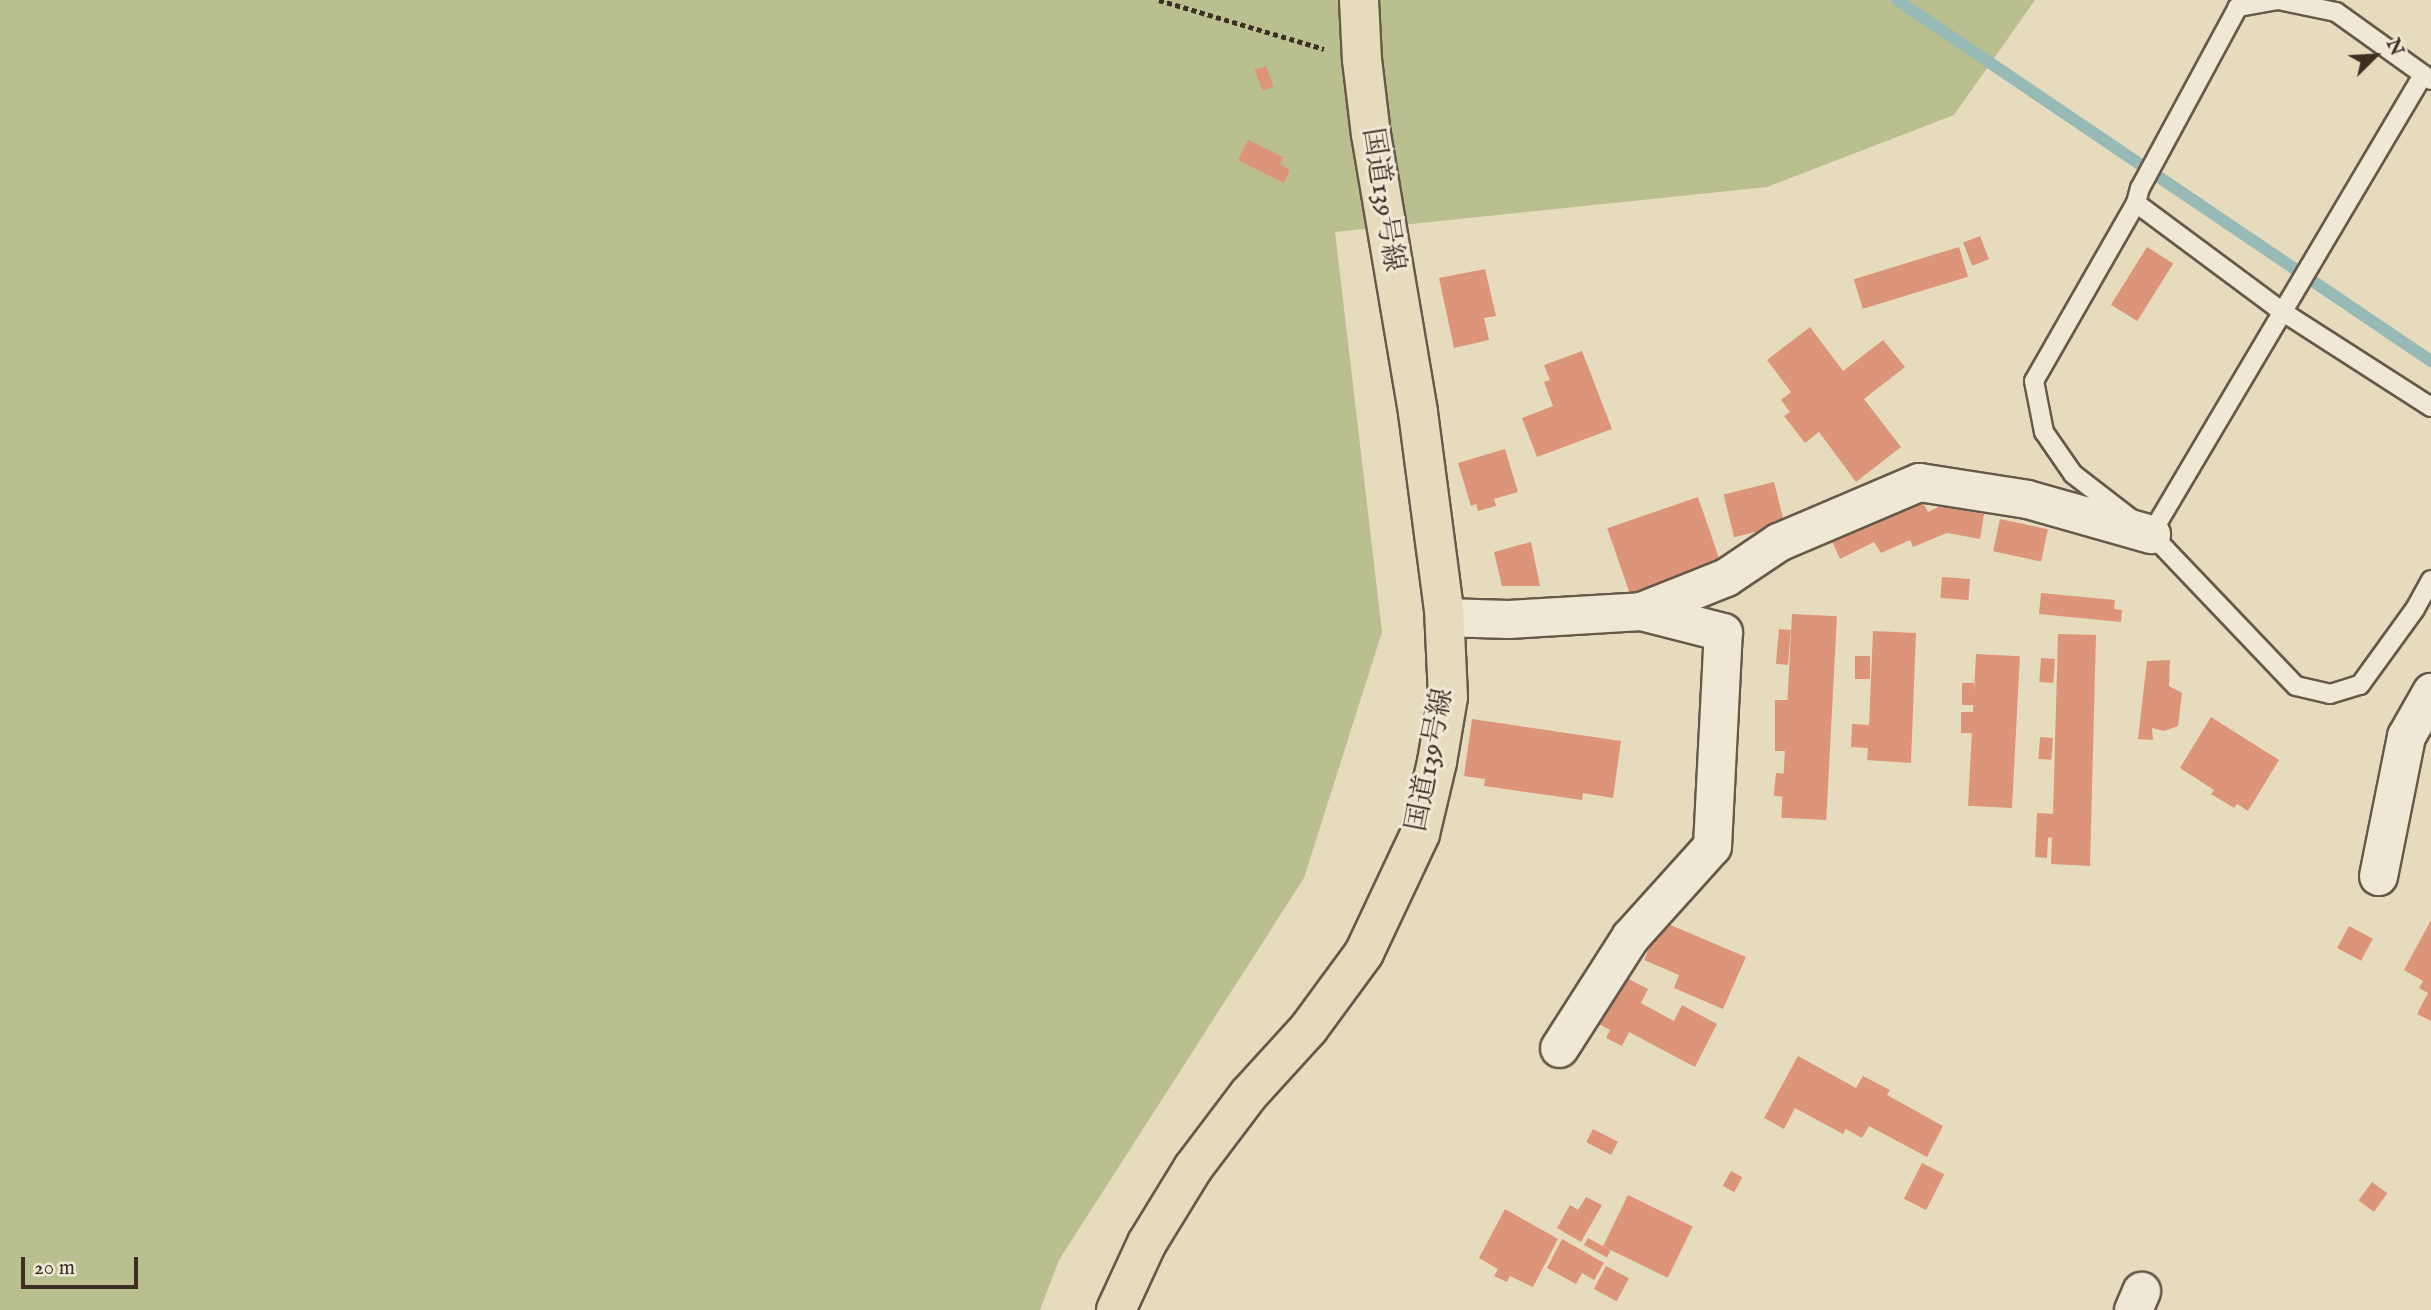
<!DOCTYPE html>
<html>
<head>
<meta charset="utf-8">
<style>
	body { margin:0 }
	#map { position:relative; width:2431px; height:1310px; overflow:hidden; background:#e6dbbd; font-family:"IM FELL English","Noto Serif JP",serif }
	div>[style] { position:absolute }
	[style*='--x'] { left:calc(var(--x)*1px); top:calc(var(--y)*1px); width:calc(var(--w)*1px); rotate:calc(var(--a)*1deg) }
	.green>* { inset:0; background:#b9bf8e }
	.stream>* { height:12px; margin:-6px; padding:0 6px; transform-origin:6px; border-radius:6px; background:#97bab6 }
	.building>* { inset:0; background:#dd9579; transform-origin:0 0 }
	.path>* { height:4.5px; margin-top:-2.25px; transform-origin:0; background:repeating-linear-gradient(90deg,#3d2e24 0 5px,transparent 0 8.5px) }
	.roads { filter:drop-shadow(2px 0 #67594a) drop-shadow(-2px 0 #67594a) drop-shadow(0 2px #67594a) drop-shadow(0 -2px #67594a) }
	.service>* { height:18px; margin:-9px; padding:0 9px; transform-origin:9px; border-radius:9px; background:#efe8d4 }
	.minor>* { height:37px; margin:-18.5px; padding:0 18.5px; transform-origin:18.5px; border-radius:18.5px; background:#efe8d4 }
	.trunk>* { height:38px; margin:-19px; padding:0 19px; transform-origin:19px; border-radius:19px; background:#e6dbbd }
	span { translate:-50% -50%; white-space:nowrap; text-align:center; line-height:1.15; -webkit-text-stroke:6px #efe8d4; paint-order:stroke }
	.street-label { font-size:28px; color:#3d2e24 }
	.north { position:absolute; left:2340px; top:21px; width:70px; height:70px; -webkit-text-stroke:5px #efe8d4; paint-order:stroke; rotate:66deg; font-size:19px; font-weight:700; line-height:28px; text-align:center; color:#3d2e24 }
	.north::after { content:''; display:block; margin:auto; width:24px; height:32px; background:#3d2e24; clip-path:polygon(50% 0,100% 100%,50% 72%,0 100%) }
	.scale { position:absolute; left:21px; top:1257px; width:117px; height:32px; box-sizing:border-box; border:4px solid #3d2e24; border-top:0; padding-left:9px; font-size:21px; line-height:24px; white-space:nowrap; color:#3d2e24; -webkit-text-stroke:5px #efe8d4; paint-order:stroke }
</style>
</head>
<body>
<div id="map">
	<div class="green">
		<div style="clip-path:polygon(0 0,2035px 0,1954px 115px,1767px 187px,1335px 232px,1382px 632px,1304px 878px,1059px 1260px,1040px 1310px,0 1310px)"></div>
	</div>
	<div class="stream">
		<div style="--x:1897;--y:0;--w:645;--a:34.06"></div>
	</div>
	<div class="building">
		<div style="left:1266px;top:66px;width:22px;height:12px;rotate:69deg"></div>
		<div style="clip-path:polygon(1248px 140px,1283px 157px,1280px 164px,1290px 170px,1284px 183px,1238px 160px)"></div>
		<div style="left:1980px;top:236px;width:25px;height:18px;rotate:69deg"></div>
		<div style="left:1959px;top:247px;width:31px;height:110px;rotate:73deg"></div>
		<div style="left:2147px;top:247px;width:31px;height:68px;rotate:32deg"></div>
		<div style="clip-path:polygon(1485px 269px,1496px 316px,1484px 318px,1489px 340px,1454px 348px,1439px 278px)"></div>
		<div style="clip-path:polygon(1810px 327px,1843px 371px,1883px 340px,1905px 367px,1864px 399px,1901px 447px,1856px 482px,1819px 432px,1805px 443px,1784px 416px,1790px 412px,1781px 400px,1791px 392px,1767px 360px)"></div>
		<div style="clip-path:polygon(1582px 351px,1612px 429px,1537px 457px,1522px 418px,1553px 406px,1544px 382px,1550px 380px,1544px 365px)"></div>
		<div style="clip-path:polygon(1505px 449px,1518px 492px,1494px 499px,1496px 506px,1478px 511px,1476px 504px,1471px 506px,1458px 463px)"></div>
		<div style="left:1774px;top:482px;width:44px;height:52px;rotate:76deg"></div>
		<div style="left:1698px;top:497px;width:69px;height:96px;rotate:71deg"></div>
		<div style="clip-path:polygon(1906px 501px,1909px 507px,1923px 502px,1928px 512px,1947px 503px,1948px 508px,1984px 514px,1980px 539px,1947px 533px,1913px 547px,1910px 540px,1881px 553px,1874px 542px,1840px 559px,1831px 539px)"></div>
		<div style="left:2000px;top:519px;width:49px;height:33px;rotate:12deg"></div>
		<div style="clip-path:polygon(1531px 542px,1540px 586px,1502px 586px,1494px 552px)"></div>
		<div style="left:1942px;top:577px;width:28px;height:21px;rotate:4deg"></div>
		<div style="clip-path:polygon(2041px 593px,2115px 600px,2114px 609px,2122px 610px,2121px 622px,2039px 614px)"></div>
		<div style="left:1792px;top:614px;width:45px;height:204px;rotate:3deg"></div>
		<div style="left:1779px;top:629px;width:12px;height:35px;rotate:5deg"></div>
		<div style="clip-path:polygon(1873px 631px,1916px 633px,1911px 763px,1867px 760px,1868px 748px,1851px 747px,1852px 724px,1869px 725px)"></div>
		<div style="clip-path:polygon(2058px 634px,2096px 635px,2090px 866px,2051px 864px,2052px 837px,2048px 838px,2047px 858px,2035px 857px,2037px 813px,2053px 814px)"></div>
		<div style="left:1976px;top:654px;width:44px;height:152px;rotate:3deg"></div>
		<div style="left:1855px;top:656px;width:15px;height:23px"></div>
		<div style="left:2041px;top:658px;width:14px;height:24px;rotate:4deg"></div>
		<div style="clip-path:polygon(2170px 660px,2169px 686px,2182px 693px,2178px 726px,2164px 731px,2152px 728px,2153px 740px,2138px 739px,2147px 661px)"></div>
		<div style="left:1962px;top:683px;width:12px;height:22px"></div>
		<div style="left:1775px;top:700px;width:14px;height:51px"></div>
		<div style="left:1961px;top:712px;width:12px;height:21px"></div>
		<div style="clip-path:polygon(2211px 717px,2279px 760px,2248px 811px,2237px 804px,2234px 808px,2211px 794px,2214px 790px,2180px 768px)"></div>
		<div style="clip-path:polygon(1472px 719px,1621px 741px,1613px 798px,1583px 793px,1582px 800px,1484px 786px,1485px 779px,1464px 776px)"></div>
		<div style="left:2040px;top:737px;width:13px;height:22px;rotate:4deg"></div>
		<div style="left:1776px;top:773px;width:10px;height:23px;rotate:6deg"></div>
		<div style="clip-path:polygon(2431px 920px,2431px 1021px,2417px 1014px,2428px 993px,2419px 988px,2423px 981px,2404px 970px)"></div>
		<div style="clip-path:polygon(1661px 921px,1746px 957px,1723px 1009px,1674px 988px,1679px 975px,1644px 960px)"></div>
		<div style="left:2349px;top:926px;width:27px;height:25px;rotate:28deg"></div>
		<div style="clip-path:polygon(1615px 972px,1648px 989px,1641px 1003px,1674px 1021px,1682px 1005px,1717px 1024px,1695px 1067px,1629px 1032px,1622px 1046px,1606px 1038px,1610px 1030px,1590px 1019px)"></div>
		<div style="clip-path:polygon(1798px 1056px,1856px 1088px,1863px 1076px,1890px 1090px,1887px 1095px,1943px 1126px,1927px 1157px,1869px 1126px,1862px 1138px,1846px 1129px,1843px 1134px,1795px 1108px,1784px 1129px,1764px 1118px)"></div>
		<div style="left:1593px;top:1129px;width:28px;height:15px;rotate:27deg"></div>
		<div style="left:1922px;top:1163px;width:25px;height:40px;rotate:27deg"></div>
		<div style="left:1731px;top:1171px;width:13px;height:17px;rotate:29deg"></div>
		<div style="left:2372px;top:1182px;width:19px;height:23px;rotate:36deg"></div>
		<div style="left:1628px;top:1195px;width:72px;height:57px;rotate:26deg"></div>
		<div style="clip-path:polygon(1586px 1197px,1602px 1205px,1581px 1242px,1557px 1228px,1570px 1205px,1578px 1210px)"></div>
		<div style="clip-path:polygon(1505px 1209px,1558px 1239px,1533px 1287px,1510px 1276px,1507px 1282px,1494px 1276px,1498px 1269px,1479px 1258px)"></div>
		<div style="left:1588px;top:1238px;width:26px;height:8px;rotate:29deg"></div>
		<div style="clip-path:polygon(1562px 1239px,1604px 1263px,1594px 1280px,1582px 1273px,1576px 1284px,1547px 1268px)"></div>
		<div style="left:1606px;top:1266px;width:26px;height:26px;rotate:28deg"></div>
	</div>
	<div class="path">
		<div style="--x:1159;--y:0;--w:172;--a:16.5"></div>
	</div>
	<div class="roads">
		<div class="service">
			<div style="--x:2431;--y:80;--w:117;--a:-144.4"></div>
			<div style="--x:2336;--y:12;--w:59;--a:-168.3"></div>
			<div style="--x:2278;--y:0;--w:41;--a:170.1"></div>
			<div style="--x:2238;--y:7;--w:206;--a:118.4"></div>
			<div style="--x:2140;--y:188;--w:16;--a:105"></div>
			<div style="--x:2136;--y:203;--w:205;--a:119.8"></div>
			<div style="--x:2034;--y:381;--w:52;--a:78.9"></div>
			<div style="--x:2044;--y:432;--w:51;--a:55.4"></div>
			<div style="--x:2073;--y:474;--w:98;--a:37.6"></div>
			<div style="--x:2151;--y:534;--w:210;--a:46.4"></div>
			<div style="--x:2296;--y:686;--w:35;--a:13"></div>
			<div style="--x:2330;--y:694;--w:31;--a:-17"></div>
			<div style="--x:2360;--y:685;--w:94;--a:-54.1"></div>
			<div style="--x:2415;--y:609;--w:33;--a:-61"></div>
			<div style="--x:2136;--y:203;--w:183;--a:36.6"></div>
			<div style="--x:2283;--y:312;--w:176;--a:32.7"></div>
			<div style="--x:2151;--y:534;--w:534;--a:-59.35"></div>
		</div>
		<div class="minor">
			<div style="--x:1444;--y:617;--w:64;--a:1.8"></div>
			<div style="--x:1508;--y:619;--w:133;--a:-3.4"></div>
			<div style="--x:1641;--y:611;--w:92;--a:-21.8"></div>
			<div style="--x:1726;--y:577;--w:63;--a:-33.9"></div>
			<div style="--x:1778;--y:542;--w:153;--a:-23.1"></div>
			<div style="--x:1919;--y:482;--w:109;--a:8.9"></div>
			<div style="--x:2027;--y:499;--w:129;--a:15.8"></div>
			<div style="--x:2378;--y:876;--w:143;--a:-78.7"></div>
			<div style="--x:2406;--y:736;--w:51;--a:-60.4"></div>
			<div style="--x:1559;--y:1048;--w:132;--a:-57.4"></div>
			<div style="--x:1630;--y:937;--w:122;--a:-48"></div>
			<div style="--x:1712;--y:846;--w:214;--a:-87.1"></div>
			<div style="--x:1723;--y:632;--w:85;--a:-165.6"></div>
			<div style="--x:2133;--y:1310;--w:21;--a:-67"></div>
		</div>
		<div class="trunk">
			<div style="--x:1116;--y:1310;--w:74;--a:-65.2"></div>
			<div style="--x:1147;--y:1243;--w:88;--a:-58.5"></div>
			<div style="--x:1193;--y:1168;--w:93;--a:-52.9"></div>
			<div style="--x:1249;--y:1094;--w:89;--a:-47.7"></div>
			<div style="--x:1309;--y:1028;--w:93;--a:-53.7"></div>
			<div style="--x:1364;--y:953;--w:132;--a:-64.8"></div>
			<div style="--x:1420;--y:834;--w:74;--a:-76.7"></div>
			<div style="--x:1437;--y:762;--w:66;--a:-80.4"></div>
			<div style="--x:1448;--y:697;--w:87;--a:-92.6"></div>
			<div style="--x:1444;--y:610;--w:200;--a:-97.5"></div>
			<div style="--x:1418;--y:412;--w:281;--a:-99.6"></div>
			<div style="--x:1371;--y:135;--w:76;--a:-96.8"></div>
			<div style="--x:1362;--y:60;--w:60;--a:-92.9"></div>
		</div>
	</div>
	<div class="street-label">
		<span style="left:1382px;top:200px;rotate:81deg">国道139号線</span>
		<span style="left:1431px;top:760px;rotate:-79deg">国道139号線</span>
	</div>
	<div class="north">N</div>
	<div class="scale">20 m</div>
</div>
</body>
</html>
